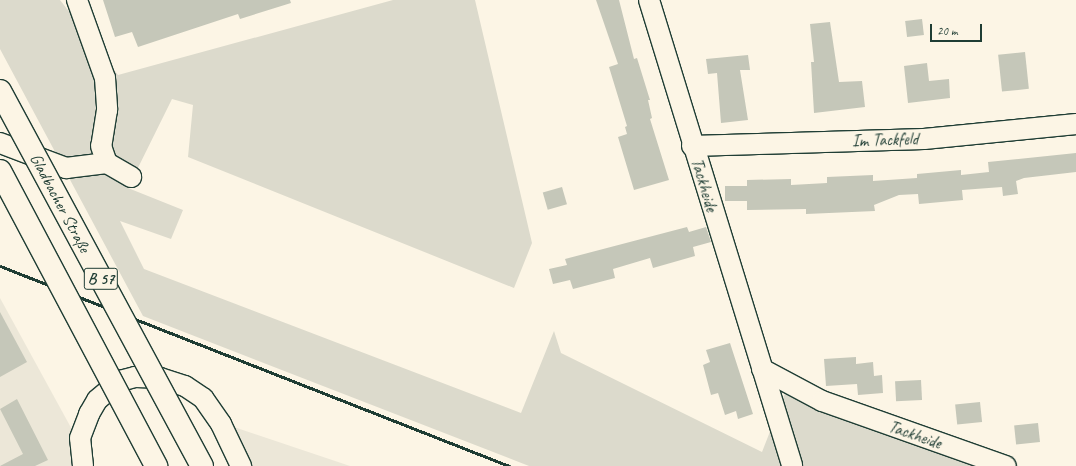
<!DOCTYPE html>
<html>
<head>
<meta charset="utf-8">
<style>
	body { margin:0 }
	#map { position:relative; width:1076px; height:466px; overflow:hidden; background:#fcf5e5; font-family:Caveat,sans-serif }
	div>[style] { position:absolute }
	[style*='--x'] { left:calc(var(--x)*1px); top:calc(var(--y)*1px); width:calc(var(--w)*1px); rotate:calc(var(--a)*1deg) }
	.built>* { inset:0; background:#ece7d8 }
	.green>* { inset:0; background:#dcdacc }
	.building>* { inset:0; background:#c5c7b9; transform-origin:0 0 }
	.roads { filter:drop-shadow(1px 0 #1f3d34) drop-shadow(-1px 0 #1f3d34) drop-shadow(0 1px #1f3d34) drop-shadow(0 -1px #1f3d34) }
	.minor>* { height:20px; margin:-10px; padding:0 10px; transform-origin:10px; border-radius:10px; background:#fcf5e5 }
	.rail>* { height:3px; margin:-1.5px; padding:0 1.5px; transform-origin:1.5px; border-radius:1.5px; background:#1f3d34 }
	.bridges { filter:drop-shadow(1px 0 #1f3d34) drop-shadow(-1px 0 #1f3d34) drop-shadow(0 1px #1f3d34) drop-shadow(0 -1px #1f3d34) }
	.major-bridge>* { height:22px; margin:-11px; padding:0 11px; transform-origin:11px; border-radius:11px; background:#fcf5e5 }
	span { translate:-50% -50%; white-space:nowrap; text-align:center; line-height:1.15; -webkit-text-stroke:3px #fcf5e5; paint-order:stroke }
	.shield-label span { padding:1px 3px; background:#fcf5e5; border:1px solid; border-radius:3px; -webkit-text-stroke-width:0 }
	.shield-label { font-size:16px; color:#1f3d34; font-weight:700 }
	.street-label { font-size:17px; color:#1f3d34 }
	.scale { position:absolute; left:930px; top:24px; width:52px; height:18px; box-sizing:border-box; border:2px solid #1f3d34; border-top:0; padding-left:5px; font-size:12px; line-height:14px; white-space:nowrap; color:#1f3d34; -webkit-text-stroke:3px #fcf5e5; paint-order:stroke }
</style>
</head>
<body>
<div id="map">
	<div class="built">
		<div style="clip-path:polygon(0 298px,92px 466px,0 466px)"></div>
		<div style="clip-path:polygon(234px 427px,350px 466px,253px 466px)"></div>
	</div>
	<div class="green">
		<div style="clip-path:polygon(0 0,60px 0,118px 75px,393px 0,475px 0,532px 243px,514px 288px,188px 157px,193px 105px,172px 99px,128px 188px,183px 210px,171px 239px,120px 221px,144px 269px,521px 413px,554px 331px,561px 353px,762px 452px,789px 383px,988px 466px,529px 466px,143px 316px,0 49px)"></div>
	</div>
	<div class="building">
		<div style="clip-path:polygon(103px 0,290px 0,291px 3px,240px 19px,238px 14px,138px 47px,132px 32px,115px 37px)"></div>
		<div style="clip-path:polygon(596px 0,619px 0,634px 59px,637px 58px,650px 100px,648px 100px,652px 118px,650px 119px,669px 180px,634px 190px,618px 137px,627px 134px,625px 127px,627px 126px,609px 67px,618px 64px)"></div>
		<div style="left:922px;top:19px;width:16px;height:17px;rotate:83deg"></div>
		<div style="clip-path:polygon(830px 22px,839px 82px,862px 81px,865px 107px,814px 113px,811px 62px,814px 62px,810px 24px)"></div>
		<div style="left:1025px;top:52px;width:37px;height:27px;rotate:84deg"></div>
		<div style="clip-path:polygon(748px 55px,750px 70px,740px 70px,748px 120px,721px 123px,717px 73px,708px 74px,706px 59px)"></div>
		<div style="clip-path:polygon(927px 63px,929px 81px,949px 79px,950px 98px,908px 103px,904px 66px)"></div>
		<div style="clip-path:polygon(1076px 153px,1076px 172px,1024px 178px,1016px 181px,1018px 194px,1003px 196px,1002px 187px,962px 190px,963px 200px,919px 204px,918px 194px,899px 195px,874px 205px,875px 211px,806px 214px,806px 209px,747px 210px,747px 201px,725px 201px,725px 186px,747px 186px,747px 180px,791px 179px,791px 185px,827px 183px,827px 177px,873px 175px,873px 181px,917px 178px,917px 174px,961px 170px,961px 175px,989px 172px,988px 162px)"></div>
		<div style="left:562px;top:187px;width:18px;height:20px;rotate:74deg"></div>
		<div style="clip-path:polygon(687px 227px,689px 232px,706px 227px,711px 242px,693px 247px,695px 256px,653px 268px,650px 258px,613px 269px,615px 278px,573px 289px,570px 280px,553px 284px,549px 269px,567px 265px,565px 259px)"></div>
		<div style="clip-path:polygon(0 312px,27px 362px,0 377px)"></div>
		<div style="clip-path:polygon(730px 343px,753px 414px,738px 419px,736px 411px,725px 415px,718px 393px,711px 395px,703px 365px,710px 362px,706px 350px)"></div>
		<div style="clip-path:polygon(856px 357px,856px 364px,873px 362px,874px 376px,882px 375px,883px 393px,858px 395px,857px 384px,826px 386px,824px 359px)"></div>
		<div style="left:921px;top:380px;width:20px;height:26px;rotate:87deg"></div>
		<div style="clip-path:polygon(17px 399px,48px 460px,35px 466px,0 466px,23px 454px,0 409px)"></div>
		<div style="left:980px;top:402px;width:20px;height:25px;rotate:84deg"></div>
		<div style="left:1038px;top:423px;width:19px;height:24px;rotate:84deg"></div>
	</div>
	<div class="roads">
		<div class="minor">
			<div style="--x:77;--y:0;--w:83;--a:70.3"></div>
			<div style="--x:105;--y:78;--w:32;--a:86"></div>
			<div style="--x:107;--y:110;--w:36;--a:99"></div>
			<div style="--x:101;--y:146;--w:18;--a:71"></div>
			<div style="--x:107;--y:163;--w:28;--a:30"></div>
			<div style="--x:649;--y:0;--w:487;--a:72.9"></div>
			<div style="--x:0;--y:143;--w:71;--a:20.7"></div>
			<div style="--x:66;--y:168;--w:41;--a:-7"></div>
			<div style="--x:692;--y:146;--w:232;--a:-1.7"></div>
			<div style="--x:924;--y:139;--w:153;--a:-5.6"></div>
			<div style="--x:762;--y:369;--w:68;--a:28.1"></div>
			<div style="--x:822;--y:401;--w:195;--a:19.5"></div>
			<div style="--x:83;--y:466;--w:28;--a:-96"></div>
			<div style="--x:80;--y:438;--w:26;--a:-69"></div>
			<div style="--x:89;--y:414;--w:16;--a:-60"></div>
			<div style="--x:97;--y:400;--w:30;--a:-40"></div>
			<div style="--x:120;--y:381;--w:16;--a:-15"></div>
			<div style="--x:135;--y:377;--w:25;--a:2"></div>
			<div style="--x:160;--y:378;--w:26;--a:18"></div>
			<div style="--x:185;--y:386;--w:22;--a:34"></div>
			<div style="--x:203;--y:398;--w:32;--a:55"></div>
			<div style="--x:221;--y:424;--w:47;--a:64.5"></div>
		</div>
	</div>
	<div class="rail">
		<div style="--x:0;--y:266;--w:547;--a:21.45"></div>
	</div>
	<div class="bridges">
		<div class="major-bridge">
			<div style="--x:0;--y:91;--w:426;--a:61.7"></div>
			<div style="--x:0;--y:171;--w:334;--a:62.1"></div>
		</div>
	</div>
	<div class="shield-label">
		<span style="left:101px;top:279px">B 57</span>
	</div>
	<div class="street-label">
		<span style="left:885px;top:140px;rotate:-2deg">Im Tackfeld</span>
		<span style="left:704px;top:185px;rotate:73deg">Tackheide</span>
		<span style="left:60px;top:203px;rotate:62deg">Gladbacher Straße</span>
		<span style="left:915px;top:435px;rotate:19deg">Tackheide</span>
	</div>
	<div class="scale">20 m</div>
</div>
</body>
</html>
